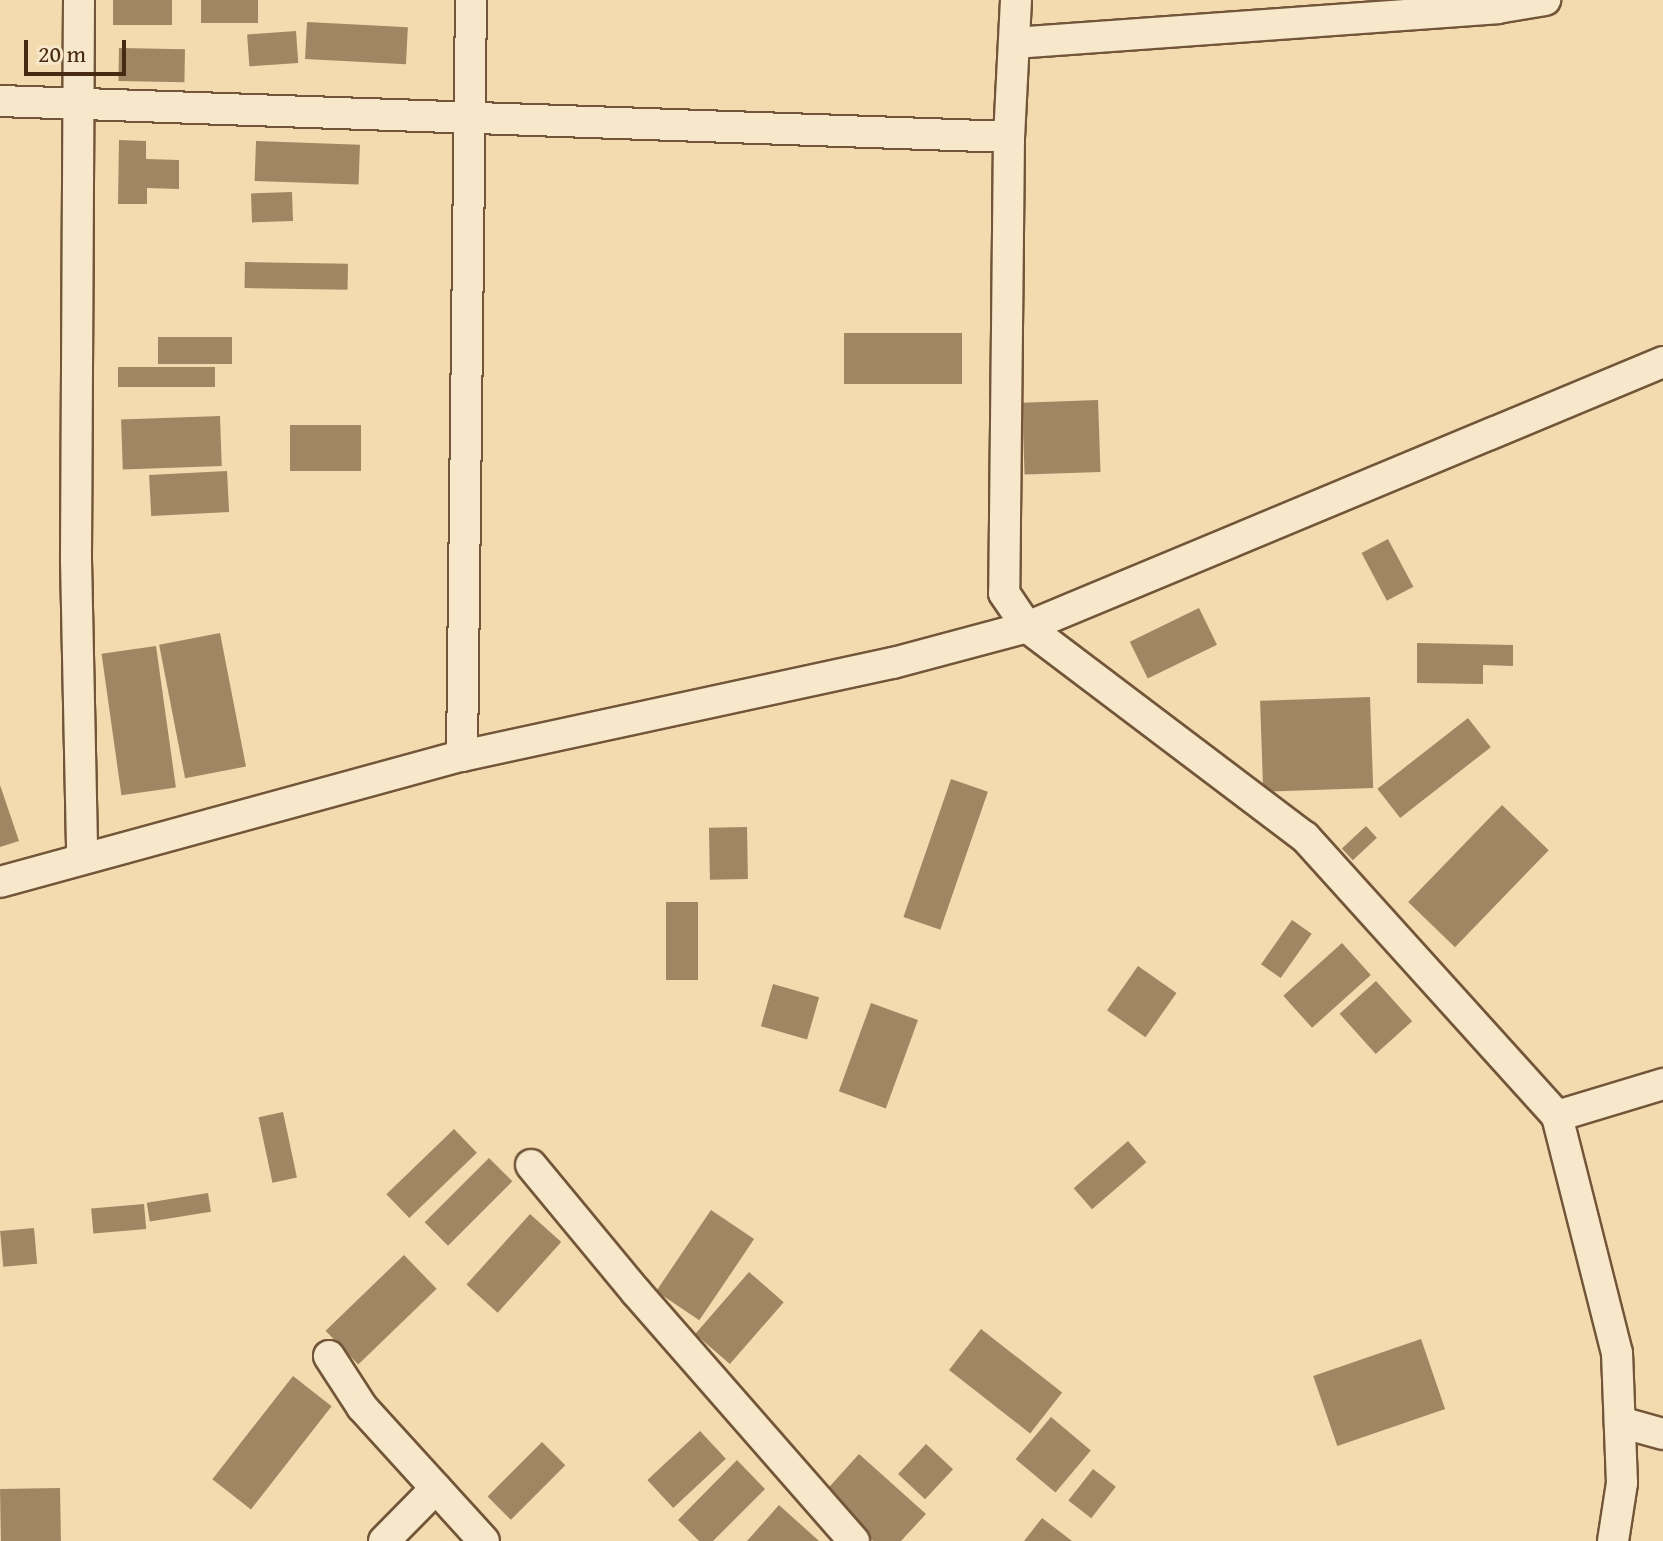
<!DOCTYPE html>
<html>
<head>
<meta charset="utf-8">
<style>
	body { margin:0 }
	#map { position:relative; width:1663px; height:1541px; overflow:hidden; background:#f3dbaf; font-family:"Gentium Book Plus",serif }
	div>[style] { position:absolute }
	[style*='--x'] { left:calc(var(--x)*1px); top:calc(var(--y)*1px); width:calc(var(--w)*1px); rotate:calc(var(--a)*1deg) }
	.building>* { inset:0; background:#a18664; transform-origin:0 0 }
	.roads { filter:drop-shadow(2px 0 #735639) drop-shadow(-2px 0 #735639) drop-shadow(0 2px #735639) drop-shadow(0 -2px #735639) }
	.street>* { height:30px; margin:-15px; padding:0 15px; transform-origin:15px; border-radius:15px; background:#f7e8cb }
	span { translate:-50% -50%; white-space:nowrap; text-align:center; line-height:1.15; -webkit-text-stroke:6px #f7e8cb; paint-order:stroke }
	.scale { position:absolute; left:24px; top:40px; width:102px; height:36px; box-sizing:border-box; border:4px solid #482a12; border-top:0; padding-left:10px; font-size:24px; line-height:28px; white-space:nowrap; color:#482a12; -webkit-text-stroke:6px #f7e8cb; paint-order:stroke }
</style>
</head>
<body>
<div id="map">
	<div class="building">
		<div style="left:113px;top:0;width:59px;height:25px"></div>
		<div style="left:201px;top:0;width:57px;height:23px"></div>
		<div style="left:307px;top:22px;width:101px;height:37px;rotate:3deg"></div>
		<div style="left:296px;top:31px;width:32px;height:49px;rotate:86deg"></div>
		<div style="left:119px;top:48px;width:66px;height:33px;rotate:1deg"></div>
		<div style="clip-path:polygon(119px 140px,146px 141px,146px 159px,179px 160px,179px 189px,147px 188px,147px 204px,118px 204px)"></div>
		<div style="left:256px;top:141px;width:104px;height:40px;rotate:2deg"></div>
		<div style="left:292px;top:192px;width:29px;height:41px;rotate:88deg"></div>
		<div style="left:245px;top:262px;width:103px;height:26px;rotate:1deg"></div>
		<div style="left:844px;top:333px;width:118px;height:51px"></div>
		<div style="left:158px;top:337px;width:74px;height:27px"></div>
		<div style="left:215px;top:367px;width:20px;height:97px;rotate:90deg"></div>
		<div style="left:1098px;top:400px;width:72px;height:76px;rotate:88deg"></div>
		<div style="left:220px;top:416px;width:50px;height:99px;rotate:88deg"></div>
		<div style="left:290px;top:425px;width:71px;height:46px"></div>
		<div style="left:227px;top:471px;width:41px;height:78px;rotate:87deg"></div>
		<div style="left:1388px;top:539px;width:54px;height:30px;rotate:62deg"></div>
		<div style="left:1199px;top:608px;width:41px;height:77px;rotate:64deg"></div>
		<div style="left:220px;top:633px;width:136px;height:62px;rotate:79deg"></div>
		<div style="clip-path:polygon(1417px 643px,1513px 645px,1513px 666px,1483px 665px,1483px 684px,1417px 683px)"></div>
		<div style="left:156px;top:646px;width:143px;height:55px;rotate:82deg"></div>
		<div style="left:1370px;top:697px;width:91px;height:110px;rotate:88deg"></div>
		<div style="left:1468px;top:718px;width:37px;height:115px;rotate:52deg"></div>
		<div style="left:951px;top:779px;width:39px;height:146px;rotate:19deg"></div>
		<div style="clip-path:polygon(0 785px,19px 841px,0 847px)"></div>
		<div style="left:1502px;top:805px;width:65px;height:135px;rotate:44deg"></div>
		<div style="left:1366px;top:826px;width:16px;height:33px;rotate:47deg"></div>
		<div style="left:747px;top:827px;width:52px;height:38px;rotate:89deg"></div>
		<div style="left:666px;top:902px;width:32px;height:78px"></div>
		<div style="left:1292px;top:920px;width:24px;height:54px;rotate:35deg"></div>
		<div style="left:1342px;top:943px;width:43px;height:79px;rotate:48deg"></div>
		<div style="left:1138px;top:966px;width:47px;height:54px;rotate:35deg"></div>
		<div style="left:1376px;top:981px;width:54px;height:49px;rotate:48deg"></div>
		<div style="left:773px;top:984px;width:48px;height:44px;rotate:16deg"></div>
		<div style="left:871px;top:1003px;width:50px;height:94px;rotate:20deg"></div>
		<div style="left:283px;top:1112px;width:67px;height:25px;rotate:78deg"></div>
		<div style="left:454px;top:1129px;width:33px;height:94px;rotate:46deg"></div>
		<div style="left:1128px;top:1141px;width:28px;height:72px;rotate:49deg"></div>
		<div style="left:489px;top:1158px;width:33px;height:91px;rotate:45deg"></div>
		<div style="left:208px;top:1193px;width:19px;height:62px;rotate:81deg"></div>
		<div style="left:144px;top:1204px;width:25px;height:53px;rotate:85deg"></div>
		<div style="left:711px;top:1210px;width:52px;height:98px;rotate:34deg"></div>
		<div style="left:530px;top:1214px;width:42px;height:95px;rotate:42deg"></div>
		<div style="left:34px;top:1228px;width:36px;height:34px;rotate:85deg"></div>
		<div style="left:404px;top:1255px;width:47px;height:109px;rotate:46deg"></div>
		<div style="left:749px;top:1272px;width:46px;height:82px;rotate:41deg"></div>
		<div style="left:981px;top:1329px;width:103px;height:52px;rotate:38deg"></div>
		<div style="left:1421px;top:1339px;width:74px;height:114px;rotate:71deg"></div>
		<div style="left:293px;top:1376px;width:49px;height:131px;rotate:38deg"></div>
		<div style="left:1051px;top:1417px;width:52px;height:55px;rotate:40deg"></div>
		<div style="left:700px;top:1431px;width:38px;height:72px;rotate:47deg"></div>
		<div style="left:542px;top:1442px;width:33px;height:77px;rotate:45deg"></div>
		<div style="left:926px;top:1444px;width:37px;height:41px;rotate:43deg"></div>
		<div style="clip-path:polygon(859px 1454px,926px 1514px,901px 1541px,873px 1541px,822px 1495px)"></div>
		<div style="clip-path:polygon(737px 1460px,765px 1489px,713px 1541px,699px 1541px,678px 1520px)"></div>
		<div style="left:1093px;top:1469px;width:29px;height:40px;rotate:38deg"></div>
		<div style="left:60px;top:1488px;width:53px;height:60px;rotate:89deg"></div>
		<div style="clip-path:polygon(779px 1505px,819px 1541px,747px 1541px)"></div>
		<div style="clip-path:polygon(1042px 1518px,1072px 1541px,1024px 1541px)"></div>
	</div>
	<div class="roads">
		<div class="street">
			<div style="--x:79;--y:0;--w:560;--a:90.31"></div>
			<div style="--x:76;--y:560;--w:298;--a:88.8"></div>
			<div style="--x:1016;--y:0;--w:137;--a:92.9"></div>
			<div style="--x:1009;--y:137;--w:456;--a:90.6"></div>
			<div style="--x:1004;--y:593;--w:41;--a:55.9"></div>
			<div style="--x:1027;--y:627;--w:689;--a:-22.62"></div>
			<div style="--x:1014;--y:43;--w:484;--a:-4.1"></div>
			<div style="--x:1497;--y:8;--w:49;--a:-9.5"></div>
			<div style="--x:0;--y:101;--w:1010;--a:2.04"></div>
			<div style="--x:462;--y:756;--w:756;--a:-89.32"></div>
			<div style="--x:0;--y:882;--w:479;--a:-15.3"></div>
			<div style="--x:462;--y:756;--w:441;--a:-12.2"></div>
			<div style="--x:893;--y:663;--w:139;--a:-15"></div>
			<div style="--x:1027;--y:627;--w:348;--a:37.1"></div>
			<div style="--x:1305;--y:837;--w:376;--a:47.9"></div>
			<div style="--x:1557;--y:1116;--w:244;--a:75.8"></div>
			<div style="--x:1617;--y:1353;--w:130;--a:87.8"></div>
			<div style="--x:1622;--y:1483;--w:59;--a:98.8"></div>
			<div style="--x:1557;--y:1116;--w:111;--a:-16.8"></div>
			<div style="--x:531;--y:1165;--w:165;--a:50.4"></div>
			<div style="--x:636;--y:1292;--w:331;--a:48.8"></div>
			<div style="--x:329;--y:1356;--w:61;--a:57.1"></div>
			<div style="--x:362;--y:1407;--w:181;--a:47.7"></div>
			<div style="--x:1620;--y:1422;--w:45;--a:15.6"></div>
			<div style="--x:384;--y:1541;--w:74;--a:-45.5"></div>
		</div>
	</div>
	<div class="scale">20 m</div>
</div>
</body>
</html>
